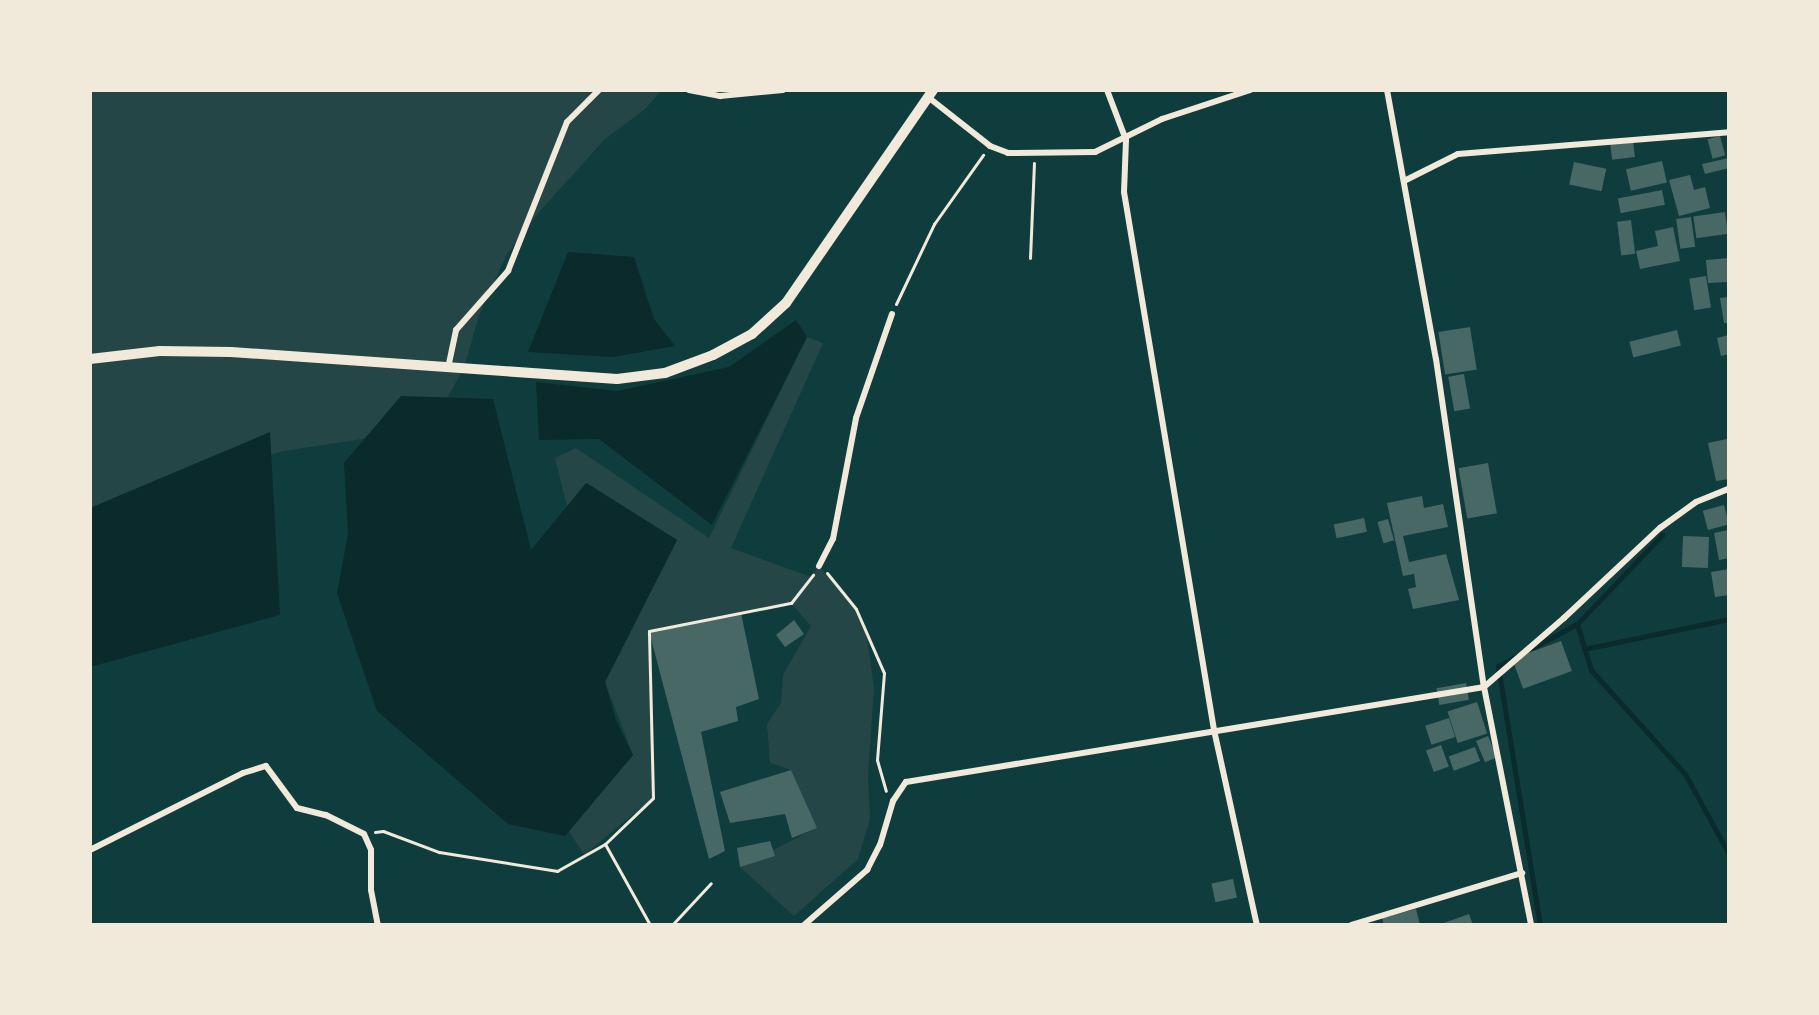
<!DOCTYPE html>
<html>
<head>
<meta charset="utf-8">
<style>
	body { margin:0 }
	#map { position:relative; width:1819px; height:1015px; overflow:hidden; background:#0f3d3e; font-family:"PT Serif",serif }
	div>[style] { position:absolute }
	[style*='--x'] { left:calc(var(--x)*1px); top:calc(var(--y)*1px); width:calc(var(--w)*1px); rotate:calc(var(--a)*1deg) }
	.green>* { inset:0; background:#244646 }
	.water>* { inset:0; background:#0a2a2b }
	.stream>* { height:5px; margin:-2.5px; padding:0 2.5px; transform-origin:2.5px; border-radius:2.5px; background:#0a2a2b }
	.building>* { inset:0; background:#486865; transform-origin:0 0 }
	.path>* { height:3px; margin:-1.5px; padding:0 1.5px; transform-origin:1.5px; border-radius:1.5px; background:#f1e9da }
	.minor>* { height:6px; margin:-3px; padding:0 3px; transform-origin:3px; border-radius:3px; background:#f1e9da }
	.tertiary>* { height:10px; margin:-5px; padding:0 5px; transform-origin:5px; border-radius:5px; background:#f1e9da }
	span { translate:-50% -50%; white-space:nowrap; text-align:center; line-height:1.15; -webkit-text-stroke:6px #f1e9da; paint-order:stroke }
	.frame { position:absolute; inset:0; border:92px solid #f1e9da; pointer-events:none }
</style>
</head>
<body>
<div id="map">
	<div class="green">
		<div style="clip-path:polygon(90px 90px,662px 90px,645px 109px,604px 140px,540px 211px,507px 254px,479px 315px,464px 368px,447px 398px,369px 438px,284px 451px,201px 473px,90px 517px)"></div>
		<div style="clip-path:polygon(807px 337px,823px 343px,731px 548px,811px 577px,819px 566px,856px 609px,866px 630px,874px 688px,868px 777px,870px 819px,858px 859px,794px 916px,740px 867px,816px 828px,791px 770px,770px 763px,767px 724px,781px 703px,783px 675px,811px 626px,791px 603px,650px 631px,653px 798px,584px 855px,569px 831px,633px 755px,605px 682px,677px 540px,587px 483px,567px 506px,555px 458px,576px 448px,709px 538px)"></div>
	</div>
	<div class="water">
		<div style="clip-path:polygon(568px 252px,634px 257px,654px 319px,675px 346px,613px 357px,528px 352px)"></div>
		<div style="clip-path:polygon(796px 320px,807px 337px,712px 525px,599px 439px,539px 440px,536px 382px,617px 391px,729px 367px)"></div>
		<div style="clip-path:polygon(401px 396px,493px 399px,531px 550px,586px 483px,677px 540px,605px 682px,616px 720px,633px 755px,565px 836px,508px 824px,377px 711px,337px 593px,348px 534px,344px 463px)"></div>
		<div style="clip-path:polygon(270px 432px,280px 615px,90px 667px,90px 508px)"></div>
	</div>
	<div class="stream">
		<div style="--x:1577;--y:624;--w:48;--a:73.1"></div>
		<div style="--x:1591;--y:670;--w:140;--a:47.9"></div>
		<div style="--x:1685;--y:774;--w:91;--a:61.2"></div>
		<div style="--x:1532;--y:648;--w:51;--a:-28.1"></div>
		<div style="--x:1577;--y:624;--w:124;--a:-46.3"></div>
		<div style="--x:1584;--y:649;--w:148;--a:-11.7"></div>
		<div style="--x:1519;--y:655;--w:24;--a:152"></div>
		<div style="--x:1498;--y:666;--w:262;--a:80.8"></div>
	</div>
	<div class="building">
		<div style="left:1720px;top:136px;width:20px;height:13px;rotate:75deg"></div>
		<div style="left:1633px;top:141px;width:16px;height:23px;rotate:83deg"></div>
		<div style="clip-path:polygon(1729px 158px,1729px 168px,1705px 174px,1702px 164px)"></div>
		<div style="left:1662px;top:161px;width:22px;height:37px;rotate:77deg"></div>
		<div style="left:1574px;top:162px;width:33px;height:23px;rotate:12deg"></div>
		<div style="clip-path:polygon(1690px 175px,1694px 190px,1705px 187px,1710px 208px,1679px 216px,1669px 180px)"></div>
		<div style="left:1662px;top:190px;width:15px;height:45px;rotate:79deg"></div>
		<div style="left:1725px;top:212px;width:22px;height:32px;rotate:82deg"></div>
		<div style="left:1691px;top:217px;width:30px;height:15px;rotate:82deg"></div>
		<div style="left:1631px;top:220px;width:34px;height:14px;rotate:83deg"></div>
		<div style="clip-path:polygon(1673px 227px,1680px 261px,1640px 269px,1636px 251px,1658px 246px,1655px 231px)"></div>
		<div style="clip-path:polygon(1729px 258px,1727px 282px,1708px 283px,1706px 260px)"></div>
		<div style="left:1706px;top:276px;width:32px;height:17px;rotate:81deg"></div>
		<div style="clip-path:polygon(1729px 297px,1729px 323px,1724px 323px,1720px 298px)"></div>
		<div style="left:1470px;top:327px;width:43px;height:32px;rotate:81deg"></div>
		<div style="left:1677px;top:330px;width:16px;height:49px;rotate:76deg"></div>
		<div style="clip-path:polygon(1729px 335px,1729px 354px,1721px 356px,1717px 338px)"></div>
		<div style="left:1464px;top:374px;width:35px;height:16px;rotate:80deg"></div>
		<div style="clip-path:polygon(1727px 439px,1729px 479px,1716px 481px,1708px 443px)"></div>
		<div style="left:1488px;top:463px;width:51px;height:30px;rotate:80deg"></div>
		<div style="clip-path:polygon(1422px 496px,1424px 508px,1443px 504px,1448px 527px,1403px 536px,1409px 562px,1446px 554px,1459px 600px,1413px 609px,1408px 589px,1416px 587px,1414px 574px,1403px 576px,1387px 503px)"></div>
		<div style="left:1724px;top:505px;width:20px;height:22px;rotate:75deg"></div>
		<div style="left:1364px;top:518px;width:14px;height:31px;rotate:78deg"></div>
		<div style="left:1388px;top:519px;width:22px;height:11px;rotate:74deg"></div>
		<div style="clip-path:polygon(1728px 530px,1729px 558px,1719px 560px,1714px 533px)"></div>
		<div style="left:1683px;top:536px;width:26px;height:31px;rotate:2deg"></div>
		<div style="clip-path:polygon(1729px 569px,1729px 595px,1715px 597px,1711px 572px)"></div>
		<div style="clip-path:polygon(741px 613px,759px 699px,736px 707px,738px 721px,701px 732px,725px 851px,709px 859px,649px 631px)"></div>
		<div style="clip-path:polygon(794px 620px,804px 634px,785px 647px,776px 635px)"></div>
		<div style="left:1561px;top:641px;width:32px;height:52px;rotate:70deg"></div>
		<div style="left:1466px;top:683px;width:17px;height:30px;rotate:80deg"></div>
		<div style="left:1477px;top:702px;width:33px;height:31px;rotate:72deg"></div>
		<div style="left:1449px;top:718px;width:20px;height:25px;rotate:72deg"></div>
		<div style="left:1488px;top:736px;width:23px;height:13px;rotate:67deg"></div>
		<div style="left:1441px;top:745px;width:23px;height:16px;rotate:70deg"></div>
		<div style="left:1475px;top:747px;width:15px;height:28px;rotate:70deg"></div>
		<div style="clip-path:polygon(791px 770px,817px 828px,792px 838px,785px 814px,730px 823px,720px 792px)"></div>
		<div style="clip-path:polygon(770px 841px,775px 856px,740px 867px,737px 848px)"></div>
		<div style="left:1233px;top:879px;width:19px;height:22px;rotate:78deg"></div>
		<div style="clip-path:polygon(1416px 909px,1420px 925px,1384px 925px,1382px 918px)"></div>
		<div style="clip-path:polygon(1469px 914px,1473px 925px,1438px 925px)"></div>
	</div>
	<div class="path">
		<div style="--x:1030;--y:258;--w:95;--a:-87.6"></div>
		<div style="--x:896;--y:304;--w:89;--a:-64.6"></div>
		<div style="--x:934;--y:224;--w:85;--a:-54.6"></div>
		<div style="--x:827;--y:573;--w:46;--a:51.1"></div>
		<div style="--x:856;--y:609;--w:70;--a:66.4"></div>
		<div style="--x:884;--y:673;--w:87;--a:94.6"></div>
		<div style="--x:877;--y:760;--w:32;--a:74"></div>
		<div style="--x:375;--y:832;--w:8;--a:-7"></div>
		<div style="--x:383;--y:831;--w:60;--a:20.6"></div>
		<div style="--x:439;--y:852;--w:120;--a:9.1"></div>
		<div style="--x:557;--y:871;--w:55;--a:-29.4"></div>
		<div style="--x:605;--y:844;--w:66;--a:-43.8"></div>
		<div style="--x:653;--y:798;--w:167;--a:-91.4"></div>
		<div style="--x:649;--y:631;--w:145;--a:-11.2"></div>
		<div style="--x:791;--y:603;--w:36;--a:-52"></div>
		<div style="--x:605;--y:844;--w:93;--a:60.9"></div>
		<div style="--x:672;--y:925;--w:57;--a:-47.1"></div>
	</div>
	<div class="minor">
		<div style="--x:689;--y:90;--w:32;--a:11"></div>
		<div style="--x:720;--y:96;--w:63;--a:-5.4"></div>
		<div style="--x:1107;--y:90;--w:53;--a:69.2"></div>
		<div style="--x:1126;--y:140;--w:52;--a:92.2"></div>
		<div style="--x:1124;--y:192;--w:545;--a:80.5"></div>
		<div style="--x:1214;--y:730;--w:200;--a:77.6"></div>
		<div style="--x:1387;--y:90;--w:273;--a:79.7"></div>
		<div style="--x:1436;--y:359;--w:331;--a:81.7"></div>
		<div style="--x:1484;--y:687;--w:243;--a:78.8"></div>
		<div style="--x:928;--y:97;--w:79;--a:38.3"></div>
		<div style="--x:990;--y:146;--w:19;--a:21"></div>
		<div style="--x:1008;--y:153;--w:87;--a:-0.7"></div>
		<div style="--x:1095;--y:152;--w:75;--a:-26.2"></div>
		<div style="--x:1162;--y:119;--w:93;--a:-18.2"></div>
		<div style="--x:1404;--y:181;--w:60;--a:-26.6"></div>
		<div style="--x:1458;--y:154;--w:272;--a:-4.6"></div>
		<div style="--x:448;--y:368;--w:39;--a:-78"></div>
		<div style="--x:456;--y:330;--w:79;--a:-48.6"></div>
		<div style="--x:508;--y:271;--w:160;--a:-68.4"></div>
		<div style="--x:567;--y:122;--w:45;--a:-45"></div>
		<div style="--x:819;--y:566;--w:30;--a:-63"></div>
		<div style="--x:833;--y:539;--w:123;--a:-79.2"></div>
		<div style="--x:856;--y:418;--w:110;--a:-70.9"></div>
		<div style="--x:90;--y:850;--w:171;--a:-26.7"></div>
		<div style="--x:243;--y:773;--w:24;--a:-17"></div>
		<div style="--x:266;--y:766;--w:52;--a:53.6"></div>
		<div style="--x:297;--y:808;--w:30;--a:14"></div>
		<div style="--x:326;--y:815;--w:42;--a:26.6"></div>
		<div style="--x:364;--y:834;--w:17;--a:66"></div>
		<div style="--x:371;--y:850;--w:40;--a:90"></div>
		<div style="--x:371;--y:890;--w:36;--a:79"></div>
		<div style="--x:804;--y:925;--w:84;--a:-41.1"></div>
		<div style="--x:867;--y:870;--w:28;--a:-63"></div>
		<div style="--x:880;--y:845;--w:46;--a:-73.5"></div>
		<div style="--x:893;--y:801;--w:23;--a:-56"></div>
		<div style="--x:906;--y:782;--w:586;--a:-9.33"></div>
		<div style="--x:1484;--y:687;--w:106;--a:-40.8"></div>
		<div style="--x:1564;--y:618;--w:132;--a:-43.2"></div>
		<div style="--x:1660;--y:528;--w:44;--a:-35.8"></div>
		<div style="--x:1696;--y:502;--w:35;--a:-22"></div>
		<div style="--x:1351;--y:925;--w:179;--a:-16.9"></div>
	</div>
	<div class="tertiary">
		<div style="--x:90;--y:359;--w:70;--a:-6.5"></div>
		<div style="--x:160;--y:351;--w:71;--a:0.8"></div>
		<div style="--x:231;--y:352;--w:387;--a:4"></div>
		<div style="--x:617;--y:379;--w:48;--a:-7.1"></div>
		<div style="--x:665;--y:373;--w:51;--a:-20.6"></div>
		<div style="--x:713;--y:355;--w:44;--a:-28.3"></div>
		<div style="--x:752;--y:334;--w:46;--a:-42.4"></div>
		<div style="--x:786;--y:303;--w:259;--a:-55.4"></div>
	</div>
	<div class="frame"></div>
</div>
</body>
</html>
